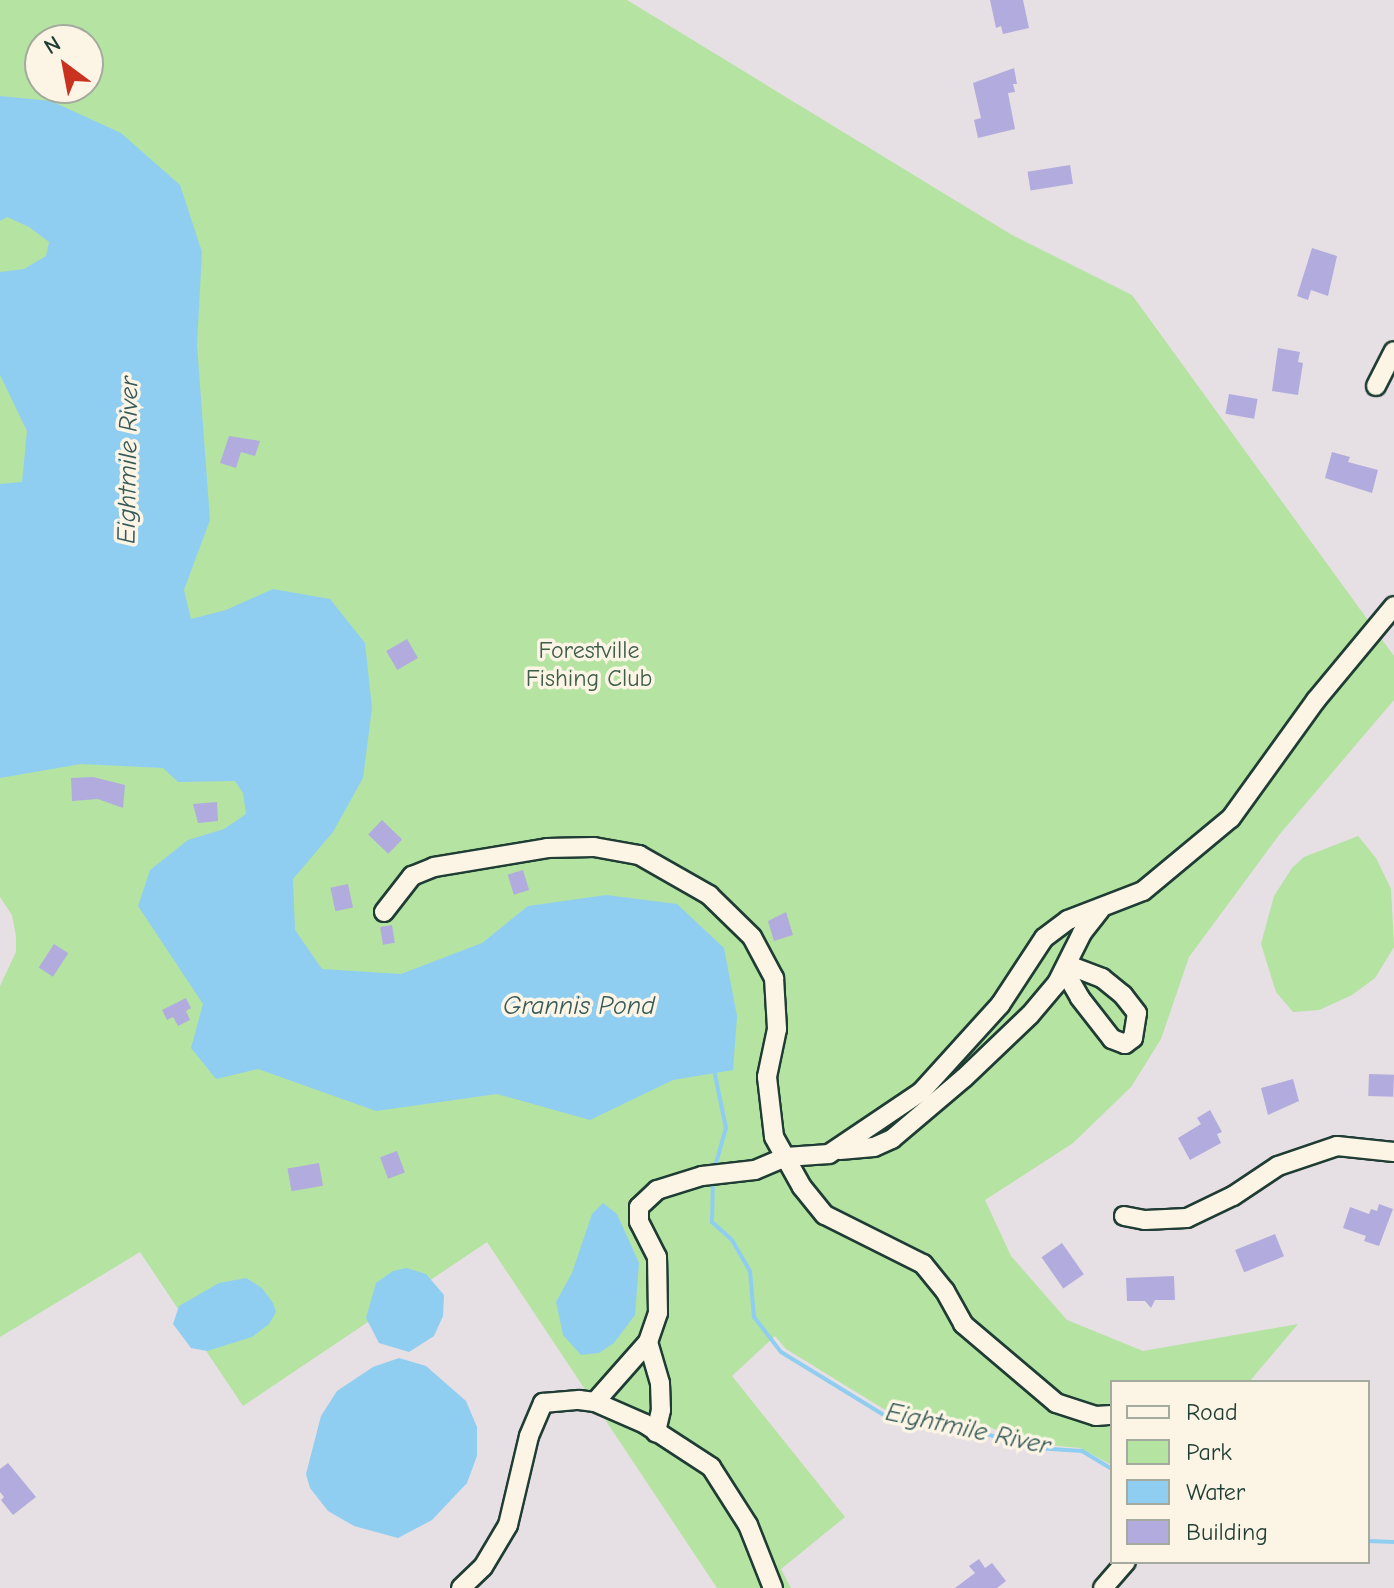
<!DOCTYPE html>
<html>
<head>
<meta charset="utf-8">
<style>
	body { margin:0 }
	#map { position:relative; width:1394px; height:1588px; overflow:hidden; background:#e6dfe3; font-family:"Comic Neue",sans-serif }
	div>[style] { position:absolute }
	[style*='--x'] { left:calc(var(--x)*1px); top:calc(var(--y)*1px); width:calc(var(--w)*1px); rotate:calc(var(--a)*1deg) }
	.green>* { inset:0; background:#b4e3a2 }
	.water>* { inset:0; background:#90cef1 }
	.stream>* { height:4px; margin:-2px; padding:0 2px; transform-origin:2px; border-radius:2px; background:#90cef1 }
	.building>* { inset:0; background:#b2acde; transform-origin:0 0 }
	.roads { filter:drop-shadow(2px 0 #1f3d34) drop-shadow(-2px 0 #1f3d34) drop-shadow(0 2px #1f3d34) drop-shadow(0 -2px #1f3d34) }
	.minor>* { height:18px; margin:-9px; padding:0 9px; transform-origin:9px; border-radius:9px; background:#fcf5e5 }
	span { translate:-50% -50%; white-space:nowrap; text-align:center; line-height:1.15; -webkit-text-stroke:7px #fcf5e5; paint-order:stroke }
	.park-label { font-size:24px; color:#3d5e4a }
	.water-label { font-size:26px; color:#365a5a; font-style:italic }
	.legend { position:absolute; left:1110px; top:1380px; width:260px; height:184px; box-sizing:border-box; background:#fcf5e5; border:2px solid #a4ab9e; margin:0; padding:10px 14px; list-style:none; font-size:24px; color:#1f3d34 }
	.legend li { display:flex; align-items:center; gap:16px; height:40px }
	.legend b { width:40px; border:2px solid #a4ab9e }
	.north { position:absolute; left:24px; top:24px; width:80px; height:80px; box-sizing:border-box; background:#fcf5e5; border:2px solid #a4ab9e; border-radius:50%; rotate:328deg; font-size:22px; font-weight:700; line-height:32px; text-align:center; color:#1f3d34 }
	.north::after { content:''; display:block; margin:auto; width:28px; height:36px; background:#c8321e; clip-path:polygon(50% 0,100% 100%,50% 72%,0 100%) }
</style>
</head>
<body>
<div id="map">
	<div class="green">
		<div style="clip-path:polygon(evenodd,0 0,627px 0,1012px 235px,1132px 295px,1394px 656px,1394px 700px,1279px 835px,1189px 957px,1161px 1039px,1131px 1087px,1073px 1143px,985px 1200px,1011px 1256px,1067px 1320px,1143px 1351px,1298px 1324px,1249px 1382px,1112px 1382px,1112px 1465px,1080px 1448px,1036px 1444px,989px 1427px,887px 1411px,786px 1349px,775px 1336px,732px 1376px,845px 1517px,781px 1569px,791px 1588px,717px 1588px,487px 1242px,243px 1406px,140px 1252px,0 1337px,0 986px,16px 952px,16px 936px,12px 915px,0 897px,0 0,40px 40px,88px 40px,88px 88px,40px 88px,40px 40px)"></div>
		<div style="clip-path:polygon(1358px 836px,1376px 858px,1391px 889px,1394px 947px,1375px 978px,1352px 995px,1319px 1010px,1293px 1012px,1276px 992px,1261px 944px,1274px 896px,1292px 868px,1304px 857px)"></div>
	</div>
	<div class="water">
		<div style="clip-path:polygon(0 96px,51px 101px,121px 133px,180px 185px,202px 252px,197px 345px,210px 520px,184px 590px,191px 619px,226px 610px,273px 589px,330px 599px,365px 643px,372px 708px,363px 778px,333px 832px,293px 879px,295px 930px,322px 969px,401px 974px,482px 943px,528px 906px,606px 895px,677px 904px,724px 948px,737px 1016px,733px 1070px,673px 1080px,590px 1120px,497px 1094px,376px 1111px,258px 1069px,216px 1079px,191px 1048px,203px 1004px,138px 906px,150px 870px,188px 840px,224px 829px,246px 814px,243px 793px,235px 781px,178px 782px,163px 768px,81px 764px,0 778px,0 484px,22px 482px,27px 431px,0 375px,0 272px,24px 269px,46px 256px,49px 242px,29px 227px,7px 217px,0 221px)"></div>
		<div style="clip-path:polygon(603px 1203px,617px 1214px,639px 1263px,635px 1315px,614px 1343px,599px 1353px,581px 1355px,563px 1335px,556px 1302px,572px 1273px,592px 1214px)"></div>
		<div style="clip-path:polygon(406px 1268px,426px 1274px,444px 1295px,443px 1316px,434px 1336px,409px 1352px,379px 1343px,366px 1318px,376px 1283px,393px 1271px)"></div>
		<div style="clip-path:polygon(246px 1278px,262px 1288px,273px 1303px,276px 1312px,269px 1324px,252px 1337px,207px 1351px,191px 1348px,173px 1324px,179px 1306px,219px 1283px)"></div>
		<div style="clip-path:polygon(399px 1358px,426px 1366px,466px 1401px,477px 1427px,477px 1456px,467px 1483px,432px 1520px,398px 1538px,354px 1526px,328px 1511px,310px 1488px,306px 1474px,321px 1416px,337px 1391px,373px 1367px)"></div>
	</div>
	<div class="stream">
		<div style="--x:714;--y:1070;--w:59;--a:78.3"></div>
		<div style="--x:726;--y:1128;--w:44;--a:105.9"></div>
		<div style="--x:713;--y:1179;--w:43;--a:91.3"></div>
		<div style="--x:712;--y:1222;--w:27;--a:42"></div>
		<div style="--x:732;--y:1240;--w:36;--a:60"></div>
		<div style="--x:750;--y:1271;--w:46;--a:85"></div>
		<div style="--x:754;--y:1317;--w:44;--a:52.4"></div>
		<div style="--x:781;--y:1352;--w:124;--a:31.5"></div>
		<div style="--x:887;--y:1417;--w:67;--a:6.8"></div>
		<div style="--x:954;--y:1425;--w:85;--a:15.7"></div>
		<div style="--x:1036;--y:1448;--w:46;--a:3.7"></div>
		<div style="--x:1082;--y:1451;--w:35;--a:31"></div>
		<div style="--x:1368;--y:1541;--w:26;--a:2"></div>
	</div>
	<div class="building">
		<div style="clip-path:polygon(990px 0,1023px 0,1029px 28px,1003px 34px,1001px 26px,996px 28px)"></div>
		<div style="clip-path:polygon(1014px 68px,1017px 84px,1013px 84px,1015px 92px,1008px 93px,1015px 129px,978px 138px,974px 120px,981px 118px,973px 83px)"></div>
		<div style="left:1070px;top:165px;width:19px;height:43px;rotate:81deg"></div>
		<div style="clip-path:polygon(1312px 248px,1337px 256px,1328px 296px,1311px 290px,1308px 300px,1297px 296px)"></div>
		<div style="clip-path:polygon(1278px 348px,1300px 352px,1298px 362px,1303px 363px,1298px 395px,1272px 391px)"></div>
		<div style="left:1229px;top:394px;width:29px;height:20px;rotate:10deg"></div>
		<div style="clip-path:polygon(229px 436px,260px 441px,255px 456px,241px 452px,236px 468px,220px 463px)"></div>
		<div style="clip-path:polygon(1332px 452px,1350px 457px,1348px 462px,1378px 470px,1372px 493px,1325px 478px)"></div>
		<div style="left:407px;top:639px;width:22px;height:24px;rotate:60deg"></div>
		<div style="clip-path:polygon(93px 777px,125px 785px,123px 808px,98px 799px,72px 801px,71px 778px)"></div>
		<div style="clip-path:polygon(217px 802px,218px 821px,198px 823px,193px 804px)"></div>
		<div style="left:382px;top:820px;width:28px;height:20px;rotate:44deg"></div>
		<div style="left:523px;top:870px;width:21px;height:16px;rotate:73deg"></div>
		<div style="left:348px;top:884px;width:24px;height:18px;rotate:78deg"></div>
		<div style="clip-path:polygon(786px 912px,793px 935px,774px 941px,768px 921px)"></div>
		<div style="left:392px;top:925px;width:18px;height:12px;rotate:81deg"></div>
		<div style="left:54px;top:944px;width:17px;height:28px;rotate:33deg"></div>
		<div style="clip-path:polygon(186px 998px,191px 1008px,186px 1011px,190px 1020px,178px 1026px,173px 1017px,167px 1020px,162px 1010px)"></div>
		<div style="left:1369px;top:1074px;width:25px;height:22px;rotate:2deg"></div>
		<div style="clip-path:polygon(1293px 1079px,1299px 1101px,1268px 1115px,1261px 1088px)"></div>
		<div style="clip-path:polygon(1210px 1110px,1222px 1132px,1217px 1134px,1221px 1143px,1190px 1160px,1178px 1138px,1201px 1124px,1197px 1118px)"></div>
		<div style="left:397px;top:1151px;width:23px;height:18px;rotate:70deg"></div>
		<div style="left:319px;top:1163px;width:23px;height:32px;rotate:80deg"></div>
		<div style="clip-path:polygon(1379px 1204px,1393px 1209px,1379px 1246px,1364px 1241px,1366px 1236px,1343px 1228px,1350px 1207px,1369px 1214px,1371px 1209px,1377px 1211px)"></div>
		<div style="left:1275px;top:1234px;width:24px;height:43px;rotate:68deg"></div>
		<div style="left:1062px;top:1243px;width:38px;height:25px;rotate:55deg"></div>
		<div style="clip-path:polygon(1174px 1276px,1175px 1300px,1155px 1300px,1151px 1308px,1145px 1301px,1127px 1301px,1126px 1278px)"></div>
		<div style="clip-path:polygon(8px 1463px,36px 1497px,13px 1515px,1px 1500px,4px 1497px,0 1492px,0 1469px)"></div>
		<div style="clip-path:polygon(979px 1559px,985px 1568px,992px 1563px,1006px 1581px,997px 1588px,955px 1588px,975px 1573px,969px 1566px)"></div>
	</div>
	<div class="roads">
		<div class="minor">
			<div style="--x:1376;--y:386;--w:39;--a:-63"></div>
			<div style="--x:384;--y:912;--w:46;--a:-52.1"></div>
			<div style="--x:412;--y:876;--w:24;--a:-22"></div>
			<div style="--x:434;--y:867;--w:115;--a:-9.5"></div>
			<div style="--x:547;--y:848;--w:47;--a:-1.2"></div>
			<div style="--x:594;--y:847;--w:46;--a:10.1"></div>
			<div style="--x:639;--y:855;--w:81;--a:29.7"></div>
			<div style="--x:709;--y:895;--w:60;--a:44.3"></div>
			<div style="--x:752;--y:937;--w:47;--a:61.8"></div>
			<div style="--x:774;--y:978;--w:51;--a:86.6"></div>
			<div style="--x:777;--y:1029;--w:49;--a:101.8"></div>
			<div style="--x:767;--y:1077;--w:60;--a:83.3"></div>
			<div style="--x:774;--y:1137;--w:57;--a:60.8"></div>
			<div style="--x:802;--y:1187;--w:36;--a:51"></div>
			<div style="--x:825;--y:1215;--w:110;--a:26.6"></div>
			<div style="--x:923;--y:1264;--w:35;--a:51"></div>
			<div style="--x:945;--y:1291;--w:38;--a:61"></div>
			<div style="--x:963;--y:1324;--w:122;--a:40.3"></div>
			<div style="--x:1056;--y:1403;--w:42;--a:18"></div>
			<div style="--x:1096;--y:1416;--w:16;--a:-4"></div>
			<div style="--x:1064;--y:970;--w:32;--a:60"></div>
			<div style="--x:1080;--y:998;--w:52;--a:52"></div>
			<div style="--x:1112;--y:1039;--w:14;--a:21"></div>
			<div style="--x:1125;--y:1044;--w:10;--a:-37"></div>
			<div style="--x:1133;--y:1038;--w:25;--a:-81"></div>
			<div style="--x:1137;--y:1013;--w:23;--a:-128"></div>
			<div style="--x:1123;--y:995;--w:27;--a:-141"></div>
			<div style="--x:1102;--y:978;--w:36;--a:-159"></div>
			<div style="--x:840;--y:1150;--w:34;--a:-5"></div>
			<div style="--x:874;--y:1147;--w:20;--a:-24"></div>
			<div style="--x:892;--y:1139;--w:94;--a:-40.3"></div>
			<div style="--x:964;--y:1078;--w:91;--a:-43.7"></div>
			<div style="--x:1030;--y:1015;--w:42;--a:-49.8"></div>
			<div style="--x:1057;--y:983;--w:56;--a:-63.4"></div>
			<div style="--x:1082;--y:933;--w:29;--a:-52"></div>
			<div style="--x:1124;--y:1216;--w:21;--a:11"></div>
			<div style="--x:1145;--y:1220;--w:42;--a:-2.7"></div>
			<div style="--x:1187;--y:1218;--w:51;--a:-25.6"></div>
			<div style="--x:1233;--y:1196;--w:54;--a:-33.7"></div>
			<div style="--x:1278;--y:1166;--w:62;--a:-18.7"></div>
			<div style="--x:1337;--y:1146;--w:57;--a:6"></div>
			<div style="--x:648;--y:1342;--w:43;--a:73.7"></div>
			<div style="--x:660;--y:1383;--w:27;--a:88"></div>
			<div style="--x:661;--y:1410;--w:23;--a:103"></div>
			<div style="--x:595;--y:1402;--w:80;--a:-48.5"></div>
			<div style="--x:648;--y:1342;--w:31;--a:-71"></div>
			<div style="--x:658;--y:1313;--w:56;--a:-91"></div>
			<div style="--x:657;--y:1257;--w:39;--a:-117"></div>
			<div style="--x:639;--y:1222;--w:15;--a:-90"></div>
			<div style="--x:639;--y:1207;--w:25;--a:-43"></div>
			<div style="--x:657;--y:1190;--w:47;--a:-17.3"></div>
			<div style="--x:702;--y:1176;--w:53;--a:-6.5"></div>
			<div style="--x:755;--y:1170;--w:34;--a:-23"></div>
			<div style="--x:786;--y:1157;--w:43;--a:-4"></div>
			<div style="--x:829;--y:1154;--w:111;--a:-34"></div>
			<div style="--x:921;--y:1092;--w:118;--a:-47.8"></div>
			<div style="--x:1000;--y:1005;--w:80;--a:-56.7"></div>
			<div style="--x:1044;--y:938;--w:30;--a:-37"></div>
			<div style="--x:1068;--y:920;--w:80;--a:-21.1"></div>
			<div style="--x:1143;--y:891;--w:114;--a:-39.7"></div>
			<div style="--x:1231;--y:818;--w:145;--a:-54.2"></div>
			<div style="--x:1316;--y:700;--w:122;--a:-50.3"></div>
			<div style="--x:461;--y:1588;--w:30;--a:-44"></div>
			<div style="--x:483;--y:1567;--w:49;--a:-59.2"></div>
			<div style="--x:508;--y:1525;--w:91;--a:-76.7"></div>
			<div style="--x:529;--y:1436;--w:36;--a:-67"></div>
			<div style="--x:543;--y:1403;--w:36;--a:-5"></div>
			<div style="--x:579;--y:1400;--w:16;--a:7"></div>
			<div style="--x:595;--y:1402;--w:55;--a:23.7"></div>
			<div style="--x:645;--y:1424;--w:79;--a:33.1"></div>
			<div style="--x:711;--y:1467;--w:69;--a:57.5"></div>
			<div style="--x:748;--y:1525;--w:68;--a:68.4"></div>
			<div style="--x:1103;--y:1588;--w:35;--a:-49"></div>
		</div>
	</div>
	<div class="park-label">
		<span style="left:589px;top:665px">Forestville<br>Fishing Club</span>
	</div>
	<div class="water-label">
		<span style="left:129px;top:460px;rotate:-89deg">Eightmile River</span>
		<span style="left:579px;top:1007px">Grannis Pond</span>
		<span style="left:968px;top:1430px;rotate:12deg">Eightmile River</span>
	</div>
	<ul class="legend">
	<li><b style="height:10px;background:#fcf5e5"></b>Road</li>
	<li><b style="height:22px;background:#b4e3a2"></b>Park</li>
	<li><b style="height:22px;background:#90cef1"></b>Water</li>
	<li><b style="height:22px;background:#b2acde"></b>Building</li>
	</ul>
	<div class="north">N</div>
</div>
</body>
</html>
